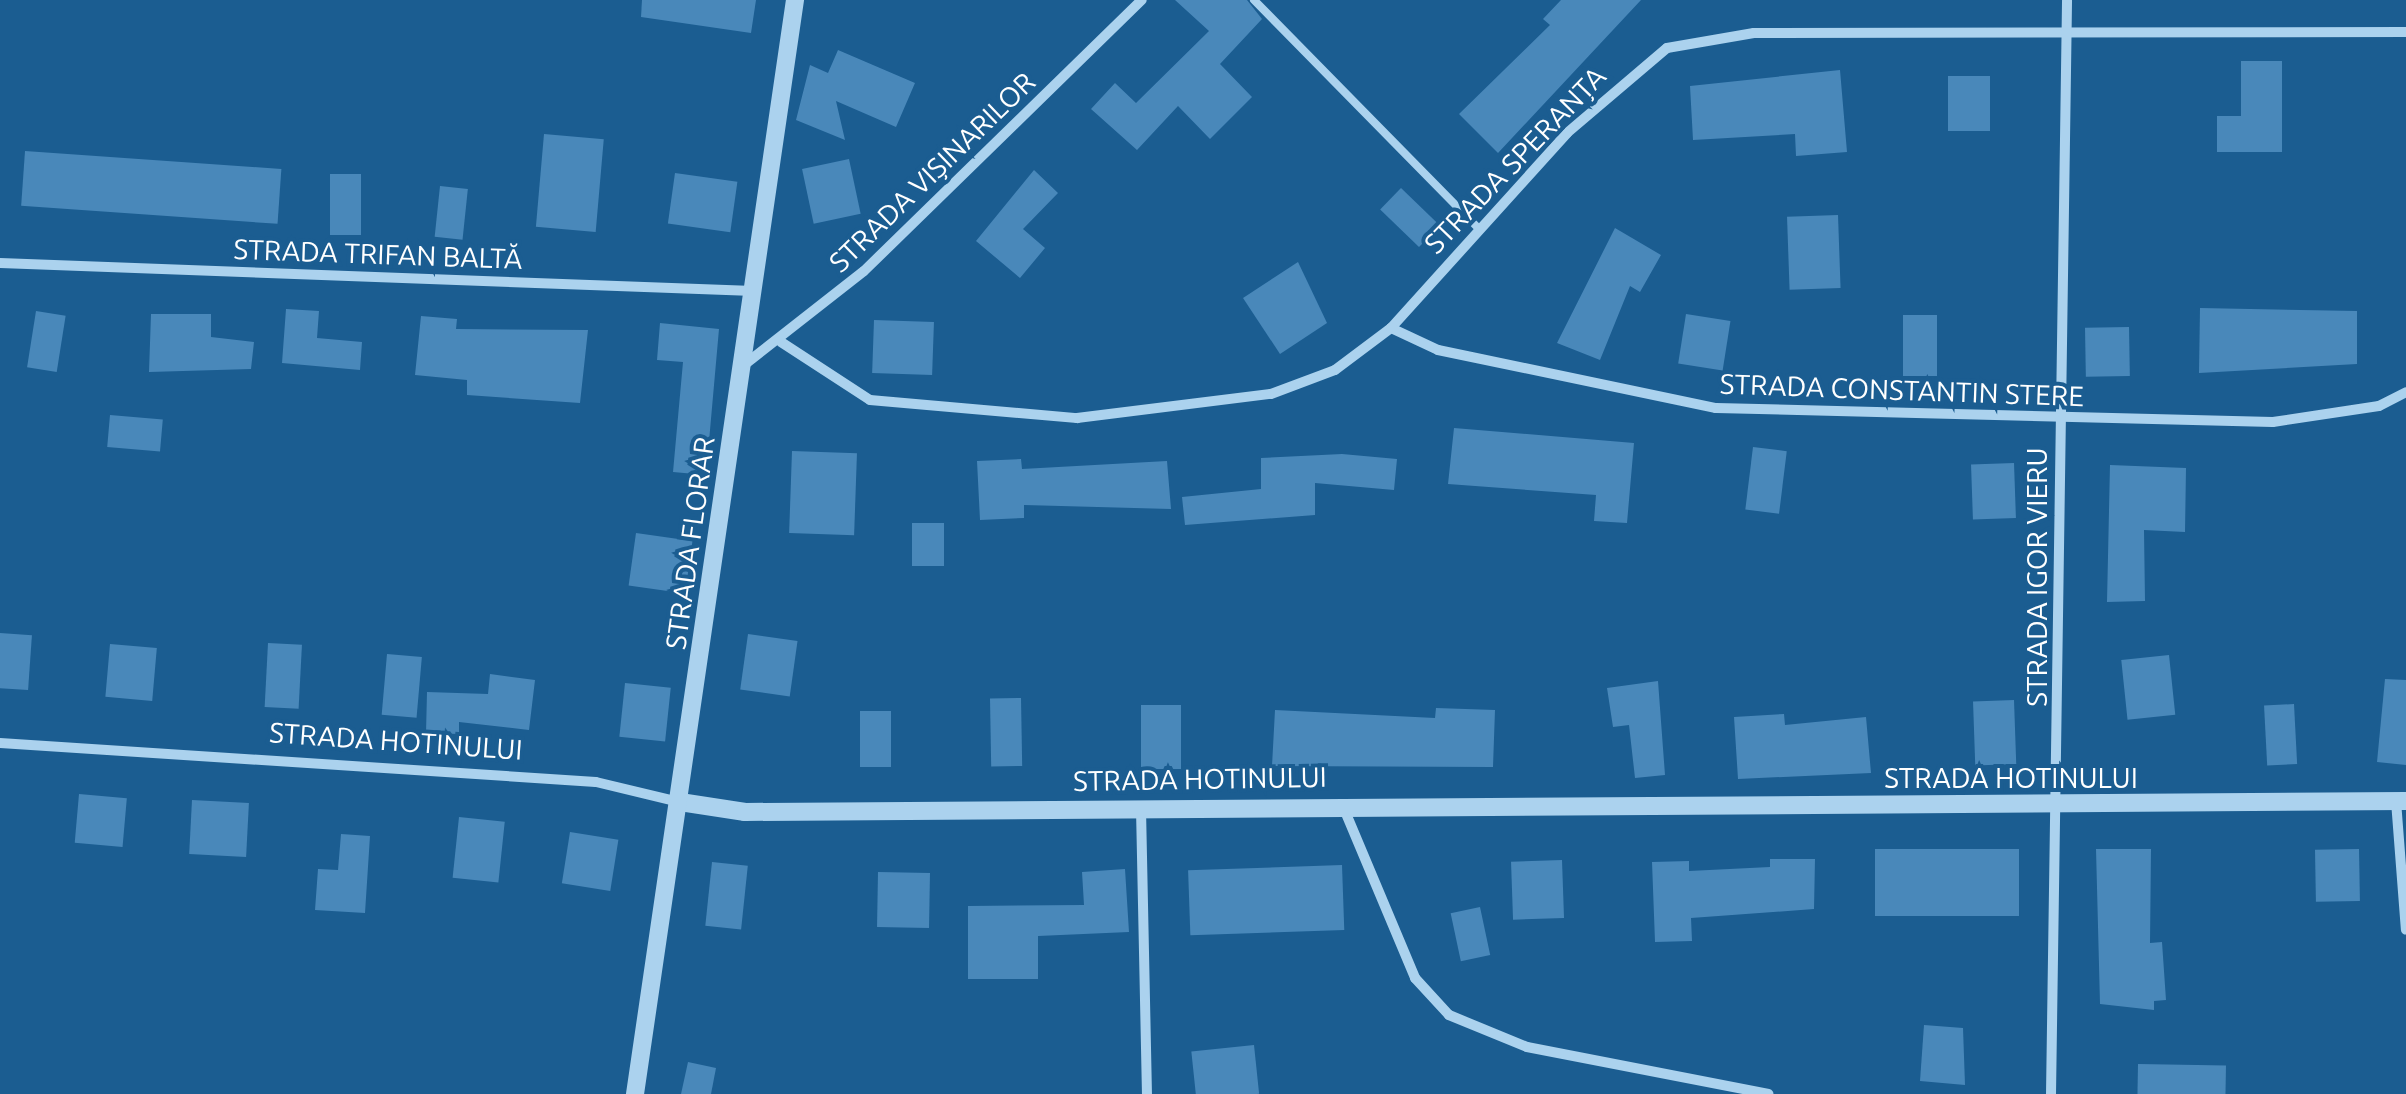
<!DOCTYPE html>
<html>
<head>
<meta charset="utf-8">
<style>
	body { margin:0 }
	#map { position:relative; width:2406px; height:1094px; overflow:hidden; background:#1b5d91; font-family:Ubuntu,sans-serif }
	div>[style] { position:absolute }
	[style*='--x'] { left:calc(var(--x)*1px); top:calc(var(--y)*1px); width:calc(var(--w)*1px); rotate:calc(var(--a)*1deg) }
	.building>* { inset:0; background:#4988ba; transform-origin:0 0 }
	.service>* { height:8px; margin:-4px; padding:0 4px; transform-origin:4px; border-radius:4px; background:#abd2ee }
	.minor>* { height:10px; margin:-5px; padding:0 5px; transform-origin:5px; border-radius:5px; background:#abd2ee }
	.tertiary>* { height:18px; margin:-9px; padding:0 9px; transform-origin:9px; border-radius:9px; background:#abd2ee }
	span { translate:-50% -50%; white-space:nowrap; text-align:center; line-height:1.15; -webkit-text-stroke:8px #1b5d91; paint-order:stroke }
	.street-label { font-size:28px; color:#fff }
</style>
</head>
<body>
<div id="map">
	<div class="building">
		<div style="clip-path:polygon(642px 0,756px 0,751px 33px,641px 17px)"></div>
		<div style="clip-path:polygon(1175px 0,1247px 0,1262px 19px,1220px 64px,1252px 97px,1210px 139px,1178px 106px,1137px 150px,1091px 109px,1115px 83px,1136px 103px,1209px 31px)"></div>
		<div style="clip-path:polygon(1561px 0,1641px 0,1498px 153px,1459px 114px,1550px 25px,1543px 19px)"></div>
		<div style="clip-path:polygon(838px 50px,915px 83px,896px 127px,836px 101px,845px 140px,796px 120px,810px 65px,828px 73px)"></div>
		<div style="clip-path:polygon(2241px 61px,2282px 61px,2282px 152px,2217px 152px,2217px 116px,2241px 116px)"></div>
		<div style="clip-path:polygon(1840px 70px,1847px 152px,1796px 156px,1795px 134px,1693px 140px,1690px 86px)"></div>
		<div style="left:1948px;top:76px;width:42px;height:55px"></div>
		<div style="left:544px;top:134px;width:60px;height:93px;rotate:5deg"></div>
		<div style="left:25px;top:151px;width:257px;height:55px;rotate:4deg"></div>
		<div style="left:849px;top:159px;width:56px;height:48px;rotate:78deg"></div>
		<div style="clip-path:polygon(1034px 170px,1058px 193px,1023px 229px,1045px 248px,1020px 278px,976px 241px)"></div>
		<div style="left:675px;top:173px;width:63px;height:51px;rotate:8deg"></div>
		<div style="left:330px;top:174px;width:31px;height:61px"></div>
		<div style="left:440px;top:186px;width:28px;height:51px;rotate:6deg"></div>
		<div style="left:1401px;top:188px;width:54px;height:30px;rotate:44deg"></div>
		<div style="left:1838px;top:215px;width:73px;height:51px;rotate:88deg"></div>
		<div style="clip-path:polygon(1615px 228px,1661px 255px,1640px 292px,1630px 286px,1600px 360px,1557px 343px)"></div>
		<div style="clip-path:polygon(1298px 262px,1327px 323px,1280px 354px,1243px 298px)"></div>
		<div style="clip-path:polygon(2200px 308px,2357px 311px,2357px 364px,2199px 373px)"></div>
		<div style="clip-path:polygon(286px 309px,319px 311px,317px 338px,362px 342px,360px 370px,282px 363px)"></div>
		<div style="left:36px;top:311px;width:30px;height:57px;rotate:9deg"></div>
		<div style="clip-path:polygon(151px 314px,211px 314px,211px 337px,254px 342px,251px 369px,149px 372px)"></div>
		<div style="left:1686px;top:314px;width:45px;height:50px;rotate:9deg"></div>
		<div style="left:1903px;top:315px;width:34px;height:61px"></div>
		<div style="clip-path:polygon(421px 316px,457px 319px,456px 329px,588px 330px,580px 403px,467px 395px,467px 380px,415px 375px)"></div>
		<div style="left:874px;top:320px;width:60px;height:53px;rotate:2deg"></div>
		<div style="clip-path:polygon(660px 323px,719px 329px,706px 475px,673px 472px,683px 362px,657px 360px)"></div>
		<div style="left:2129px;top:327px;width:49px;height:44px;rotate:89deg"></div>
		<div style="left:110px;top:415px;width:53px;height:32px;rotate:5deg"></div>
		<div style="clip-path:polygon(1454px 428px,1634px 443px,1627px 523px,1594px 521px,1596px 495px,1448px 484px)"></div>
		<div style="left:1753px;top:447px;width:34px;height:63px;rotate:7deg"></div>
		<div style="left:792px;top:451px;width:65px;height:82px;rotate:2deg"></div>
		<div style="clip-path:polygon(1342px 454px,1397px 459px,1394px 490px,1315px 483px,1315px 515px,1185px 525px,1182px 497px,1261px 489px,1261px 458px)"></div>
		<div style="clip-path:polygon(1021px 459px,1022px 469px,1167px 461px,1171px 509px,1024px 505px,1024px 518px,980px 520px,977px 461px)"></div>
		<div style="left:2014px;top:463px;width:55px;height:43px;rotate:88deg"></div>
		<div style="clip-path:polygon(2110px 465px,2186px 468px,2185px 532px,2144px 530px,2145px 601px,2107px 602px)"></div>
		<div style="left:944px;top:523px;width:43px;height:32px;rotate:90deg"></div>
		<div style="left:636px;top:533px;width:57px;height:53px;rotate:8deg"></div>
		<div style="left:0;top:633px;width:32px;height:55px;rotate:4deg"></div>
		<div style="left:748px;top:634px;width:50px;height:56px;rotate:8deg"></div>
		<div style="left:268px;top:643px;width:34px;height:64px;rotate:3deg"></div>
		<div style="left:110px;top:644px;width:47px;height:53px;rotate:5deg"></div>
		<div style="left:387px;top:654px;width:35px;height:61px;rotate:5deg"></div>
		<div style="left:2169px;top:655px;width:60px;height:48px;rotate:84deg"></div>
		<div style="clip-path:polygon(490px 674px,535px 680px,529px 730px,459px 722px,459px 734px,426px 733px,427px 692px,488px 694px)"></div>
		<div style="clip-path:polygon(2385px 679px,2406px 680px,2406px 765px,2377px 762px)"></div>
		<div style="clip-path:polygon(1658px 681px,1665px 775px,1635px 778px,1629px 725px,1613px 727px,1607px 688px)"></div>
		<div style="left:625px;top:683px;width:46px;height:54px;rotate:6deg"></div>
		<div style="left:1021px;top:698px;width:68px;height:31px;rotate:89deg"></div>
		<div style="left:2014px;top:700px;width:64px;height:41px;rotate:88deg"></div>
		<div style="left:2294px;top:704px;width:60px;height:30px;rotate:87deg"></div>
		<div style="left:1141px;top:705px;width:40px;height:64px"></div>
		<div style="clip-path:polygon(1436px 708px,1495px 710px,1493px 767px,1272px 766px,1275px 710px,1435px 718px)"></div>
		<div style="left:860px;top:711px;width:31px;height:56px"></div>
		<div style="clip-path:polygon(1784px 714px,1785px 725px,1866px 717px,1871px 773px,1738px 779px,1734px 717px)"></div>
		<div style="left:79px;top:794px;width:48px;height:49px;rotate:5deg"></div>
		<div style="left:192px;top:800px;width:57px;height:54px;rotate:3deg"></div>
		<div style="left:459px;top:817px;width:46px;height:61px;rotate:6deg"></div>
		<div style="left:570px;top:832px;width:49px;height:52px;rotate:9deg"></div>
		<div style="clip-path:polygon(341px 834px,370px 836px,365px 913px,315px 910px,318px 869px,338px 870px)"></div>
		<div style="left:1875px;top:849px;width:144px;height:67px"></div>
		<div style="clip-path:polygon(2096px 849px,2151px 849px,2150px 943px,2162px 942px,2166px 1000px,2154px 1001px,2154px 1010px,2100px 1004px)"></div>
		<div style="left:2359px;top:849px;width:52px;height:44px;rotate:89deg"></div>
		<div style="clip-path:polygon(1770px 859px,1815px 859px,1814px 909px,1691px 918px,1692px 941px,1655px 942px,1652px 862px,1689px 861px,1689px 871px,1770px 867px)"></div>
		<div style="left:1562px;top:860px;width:58px;height:51px;rotate:88deg"></div>
		<div style="left:712px;top:862px;width:36px;height:64px;rotate:6deg"></div>
		<div style="left:1342px;top:865px;width:65px;height:154px;rotate:88deg"></div>
		<div style="clip-path:polygon(1125px 869px,1129px 932px,1038px 936px,1038px 979px,968px 979px,968px 906px,1084px 905px,1082px 872px)"></div>
		<div style="left:878px;top:872px;width:52px;height:55px;rotate:1deg"></div>
		<div style="left:1480px;top:907px;width:49px;height:30px;rotate:78deg"></div>
		<div style="clip-path:polygon(1924px 1025px,1963px 1028px,1965px 1085px,1920px 1081px)"></div>
		<div style="left:1254px;top:1045px;width:49px;height:63px;rotate:84deg"></div>
		<div style="clip-path:polygon(688px 1062px,716px 1068px,711px 1094px,681px 1094px)"></div>
		<div style="left:2138px;top:1064px;width:88px;height:30px;rotate:1deg"></div>
	</div>
	<div class="service">
		<div style="--x:1254;--y:0;--w:318;--a:45.5"></div>
	</div>
	<div class="minor">
		<div style="--x:0;--y:263;--w:754;--a:2.13"></div>
		<div style="--x:1391;--y:328;--w:263;--a:-47.9"></div>
		<div style="--x:1567;--y:133;--w:131;--a:-40.4"></div>
		<div style="--x:1667;--y:48;--w:88;--a:-9.8"></div>
		<div style="--x:1754;--y:33;--w:652;--a:-0.09"></div>
		<div style="--x:781;--y:342;--w:106;--a:33.1"></div>
		<div style="--x:870;--y:400;--w:208;--a:5"></div>
		<div style="--x:1077;--y:418;--w:195;--a:-7.1"></div>
		<div style="--x:1271;--y:394;--w:68;--a:-20.6"></div>
		<div style="--x:1335;--y:370;--w:70;--a:-36.9"></div>
		<div style="--x:1391;--y:328;--w:52;--a:25.1"></div>
		<div style="--x:1438;--y:350;--w:284;--a:11.8"></div>
		<div style="--x:1716;--y:408;--w:557;--a:1.44"></div>
		<div style="--x:2273;--y:422;--w:107;--a:-8.6"></div>
		<div style="--x:2379;--y:406;--w:30;--a:-27"></div>
		<div style="--x:744;--y:365;--w:152;--a:-38.1"></div>
		<div style="--x:864;--y:271;--w:388;--a:-44.3"></div>
		<div style="--x:0;--y:743;--w:597;--a:3.74"></div>
		<div style="--x:596;--y:782;--w:85;--a:13.5"></div>
		<div style="--x:2396;--y:801;--w:129;--a:85.6"></div>
		<div style="--x:1342;--y:804;--w:189;--a:67.2"></div>
		<div style="--x:1415;--y:978;--w:50;--a:47.4"></div>
		<div style="--x:1449;--y:1015;--w:84;--a:22.3"></div>
		<div style="--x:1527;--y:1047;--w:246;--a:11"></div>
		<div style="--x:1141;--y:809;--w:285;--a:88.8"></div>
		<div style="--x:2051;--y:1094;--w:1094;--a:-89.16"></div>
	</div>
	<div class="tertiary">
		<div style="--x:680;--y:802;--w:66;--a:8.7"></div>
		<div style="--x:745;--y:812;--w:1661;--a:-0.38"></div>
		<div style="--x:635;--y:1094;--w:1106;--a:-81.68"></div>
	</div>
	<div class="street-label">
		<span style="left:1515px;top:160px;rotate:-46deg">STRADA SPERANȚA</span>
		<span style="left:932px;top:172px;rotate:-44deg">STRADA VIȘINARILOR</span>
		<span style="left:378px;top:254px;rotate:2deg">STRADA TRIFAN BALTĂ</span>
		<span style="left:1902px;top:390px;rotate:2deg">STRADA CONSTANTIN STERE</span>
		<span style="left:690px;top:543px;rotate:-82deg">STRADA FLORAR</span>
		<span style="left:2037px;top:577px;rotate:-90deg">STRADA IGOR VIERU</span>
		<span style="left:396px;top:741px;rotate:4deg">STRADA HOTINULUI</span>
		<span style="left:2011px;top:778px">STRADA HOTINULUI</span>
		<span style="left:1200px;top:779px;rotate:-1deg">STRADA HOTINULUI</span>
	</div>
</div>
</body>
</html>
